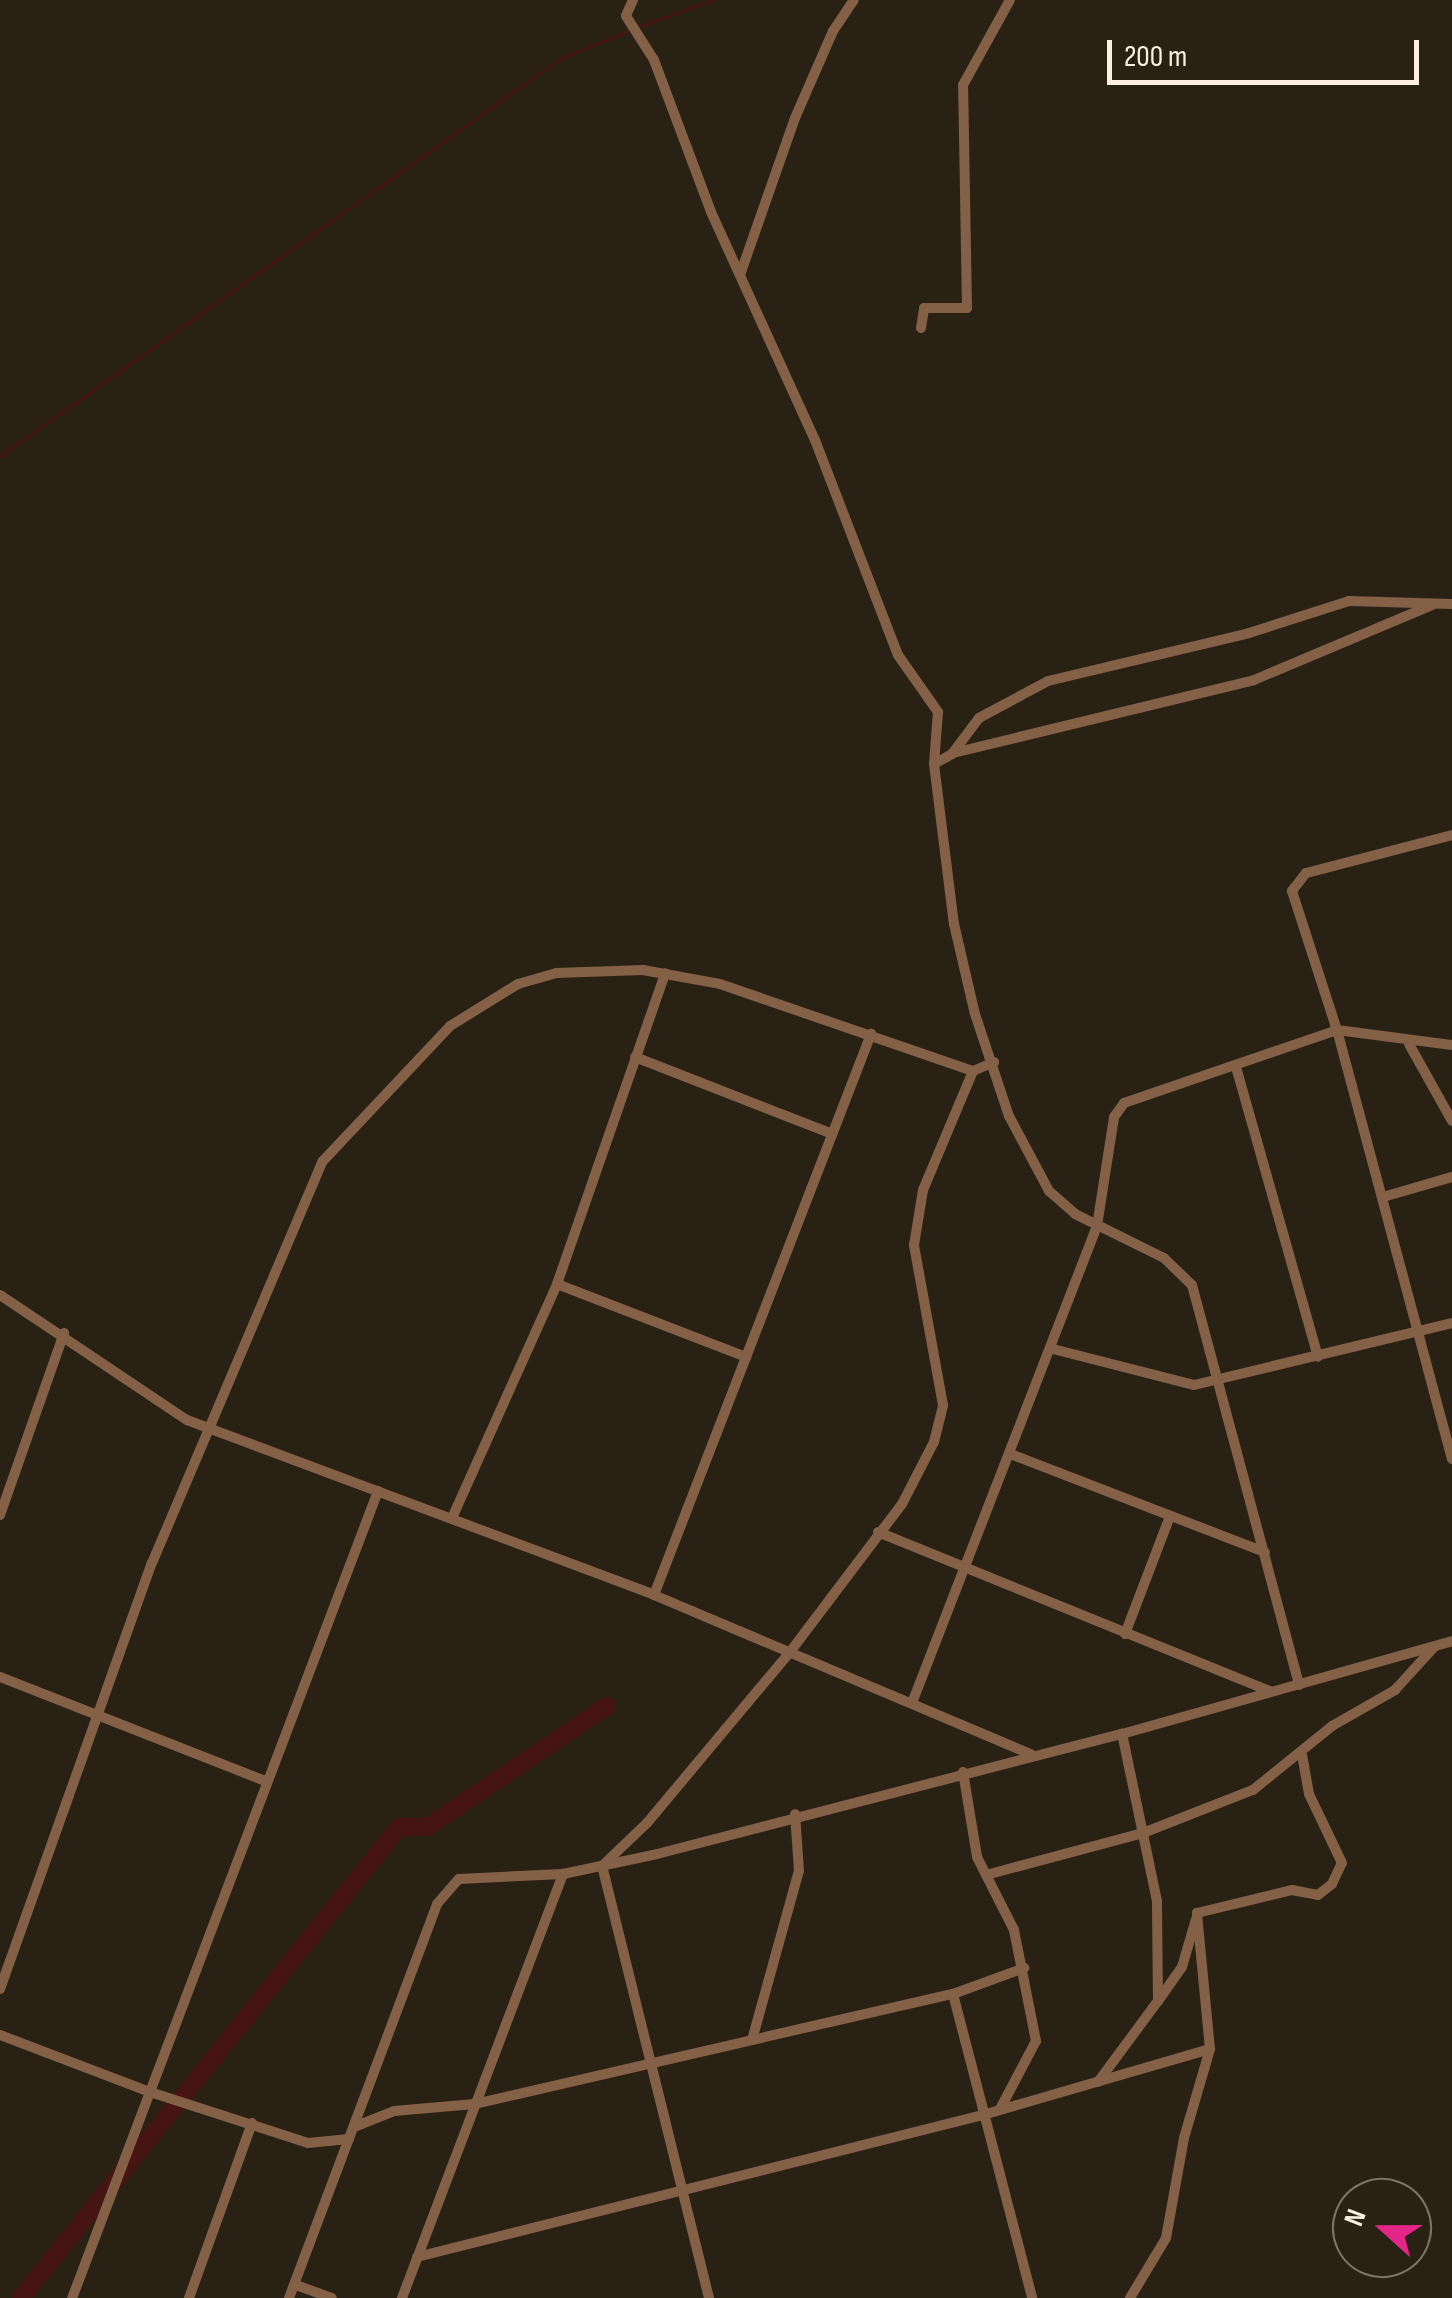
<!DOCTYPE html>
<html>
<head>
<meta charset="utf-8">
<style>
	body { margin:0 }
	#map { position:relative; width:1452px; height:2298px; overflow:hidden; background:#2a2115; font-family:"Sofia Sans Condensed",sans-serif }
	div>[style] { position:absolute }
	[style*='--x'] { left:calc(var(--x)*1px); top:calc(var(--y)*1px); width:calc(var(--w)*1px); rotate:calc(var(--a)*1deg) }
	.stream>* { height:2.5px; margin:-1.25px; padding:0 1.25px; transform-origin:1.25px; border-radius:1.25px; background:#451413 }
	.river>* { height:18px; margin:-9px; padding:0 9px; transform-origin:9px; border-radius:9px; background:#451413 }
	.minor>* { height:10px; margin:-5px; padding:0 5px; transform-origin:5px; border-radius:5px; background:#836046 }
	span { translate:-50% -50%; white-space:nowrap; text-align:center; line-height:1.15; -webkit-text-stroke:8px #2a2115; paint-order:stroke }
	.north { position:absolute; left:1332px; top:2178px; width:100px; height:100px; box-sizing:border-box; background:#2a2115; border:2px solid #7e7367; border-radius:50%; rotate:291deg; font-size:28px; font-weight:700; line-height:40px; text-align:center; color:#fbefe2 }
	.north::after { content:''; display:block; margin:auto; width:35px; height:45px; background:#e32687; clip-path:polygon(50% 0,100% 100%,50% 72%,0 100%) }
	.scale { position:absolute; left:1107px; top:40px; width:312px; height:45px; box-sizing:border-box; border:5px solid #fbefe2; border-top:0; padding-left:12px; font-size:30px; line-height:35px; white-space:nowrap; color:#fbefe2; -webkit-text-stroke:8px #2a2115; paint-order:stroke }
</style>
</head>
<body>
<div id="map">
	<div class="stream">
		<div style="--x:638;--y:27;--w:79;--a:-20"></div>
		<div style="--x:0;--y:456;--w:688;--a:-35.35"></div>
		<div style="--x:561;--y:58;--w:75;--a:-21.8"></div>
	</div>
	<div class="river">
		<div style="--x:21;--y:2298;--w:604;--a:-51.25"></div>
		<div style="--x:399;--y:1827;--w:28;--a:0"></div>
		<div style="--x:427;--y:1827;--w:217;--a:-33.9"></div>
	</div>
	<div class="minor">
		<div style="--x:633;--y:0;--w:17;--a:114"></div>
		<div style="--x:626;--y:16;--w:52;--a:57.5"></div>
		<div style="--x:654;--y:60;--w:162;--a:69.4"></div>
		<div style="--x:711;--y:212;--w:251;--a:65.5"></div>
		<div style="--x:815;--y:440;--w:230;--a:68.9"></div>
		<div style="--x:898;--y:655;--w:70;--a:54.9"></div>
		<div style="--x:938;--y:712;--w:52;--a:94.4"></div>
		<div style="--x:934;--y:764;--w:161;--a:82.9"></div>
		<div style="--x:954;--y:924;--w:92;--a:76.9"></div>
		<div style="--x:975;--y:1014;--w:108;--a:71.6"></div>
		<div style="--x:1009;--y:1116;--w:85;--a:61.9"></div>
		<div style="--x:1049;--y:1191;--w:35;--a:41"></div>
		<div style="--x:1075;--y:1214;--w:99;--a:26.3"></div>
		<div style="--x:1164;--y:1258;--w:39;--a:44"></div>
		<div style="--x:1192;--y:1285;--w:414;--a:75"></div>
		<div style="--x:740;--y:275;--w:166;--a:-70.7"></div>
		<div style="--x:795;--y:118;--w:95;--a:-66.4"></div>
		<div style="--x:833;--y:31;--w:37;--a:-56"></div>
		<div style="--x:921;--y:328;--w:20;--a:-81"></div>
		<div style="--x:924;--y:308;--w:43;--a:0"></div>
		<div style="--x:967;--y:308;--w:223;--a:-91"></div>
		<div style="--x:963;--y:85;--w:97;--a:-61.1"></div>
		<div style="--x:953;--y:753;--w:310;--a:-13.6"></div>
		<div style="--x:1254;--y:680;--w:193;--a:-22.8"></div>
		<div style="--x:934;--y:764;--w:21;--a:-29"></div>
		<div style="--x:952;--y:754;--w:45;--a:-53.1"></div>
		<div style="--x:979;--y:718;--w:78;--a:-28.2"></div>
		<div style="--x:1048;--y:681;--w:207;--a:-13.4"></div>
		<div style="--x:1249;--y:633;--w:105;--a:-17.7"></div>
		<div style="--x:1349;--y:601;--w:103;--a:1.7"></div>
		<div style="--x:1452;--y:835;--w:151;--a:165.4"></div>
		<div style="--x:1306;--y:873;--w:23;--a:128"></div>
		<div style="--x:1292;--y:891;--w:146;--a:72.1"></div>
		<div style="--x:1337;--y:1030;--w:444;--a:75"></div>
		<div style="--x:1409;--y:1044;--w:88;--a:60.8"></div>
		<div style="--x:635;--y:1057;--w:212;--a:21.3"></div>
		<div style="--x:1236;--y:1067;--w:301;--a:74.2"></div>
		<div style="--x:1383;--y:1197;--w:72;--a:-16.2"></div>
		<div style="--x:557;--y:1284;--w:203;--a:21.1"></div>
		<div style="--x:0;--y:1295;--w:225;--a:33.8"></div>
		<div style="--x:187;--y:1420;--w:499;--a:20.5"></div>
		<div style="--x:654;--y:1595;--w:409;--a:22.9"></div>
		<div style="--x:1053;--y:1349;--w:146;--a:14.3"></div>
		<div style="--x:1194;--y:1385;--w:265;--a:-13.5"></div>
		<div style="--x:1013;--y:1455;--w:270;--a:21.1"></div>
		<div style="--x:0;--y:1515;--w:193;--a:-70.6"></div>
		<div style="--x:452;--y:1518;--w:256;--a:-65.8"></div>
		<div style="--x:557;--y:1284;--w:329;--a:-70.8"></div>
		<div style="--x:878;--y:1532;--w:423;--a:22.1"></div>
		<div style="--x:654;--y:1595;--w:602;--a:-68.85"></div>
		<div style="--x:1125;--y:1634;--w:126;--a:-69.1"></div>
		<div style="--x:0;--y:1677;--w:285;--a:21.4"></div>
		<div style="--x:912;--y:1703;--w:512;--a:-68.8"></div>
		<div style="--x:1097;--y:1226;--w:110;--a:-81.1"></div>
		<div style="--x:1114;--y:1117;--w:17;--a:-54"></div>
		<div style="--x:1124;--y:1103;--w:225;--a:-18.9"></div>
		<div style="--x:1337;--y:1030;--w:116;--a:7.4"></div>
		<div style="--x:963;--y:1772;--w:86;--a:80.6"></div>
		<div style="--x:977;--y:1857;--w:82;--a:63.1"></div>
		<div style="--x:1014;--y:1930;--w:113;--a:78.8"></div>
		<div style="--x:1036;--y:2041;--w:77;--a:117.9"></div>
		<div style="--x:986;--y:1875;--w:163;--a:-15"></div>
		<div style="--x:1143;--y:1833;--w:118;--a:-21.4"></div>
		<div style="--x:1253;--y:1790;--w:102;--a:-39"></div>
		<div style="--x:1332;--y:1726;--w:73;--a:-29.7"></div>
		<div style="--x:1395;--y:1690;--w:58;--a:-47.8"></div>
		<div style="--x:1197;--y:1913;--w:98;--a:-13.6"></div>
		<div style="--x:1292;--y:1890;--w:26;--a:11"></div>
		<div style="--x:1318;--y:1895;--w:18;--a:-38"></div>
		<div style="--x:1332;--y:1884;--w:23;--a:-65"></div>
		<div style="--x:1342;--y:1863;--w:76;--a:-115.6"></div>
		<div style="--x:1309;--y:1794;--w:39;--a:-100"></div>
		<div style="--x:0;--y:1989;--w:452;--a:-70.4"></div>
		<div style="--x:152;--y:1563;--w:436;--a:-67"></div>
		<div style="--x:322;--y:1162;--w:187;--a:-46.7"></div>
		<div style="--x:450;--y:1026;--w:80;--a:-31.7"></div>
		<div style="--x:518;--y:984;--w:40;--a:-16"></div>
		<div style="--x:556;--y:973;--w:87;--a:-2"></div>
		<div style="--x:643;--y:970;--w:78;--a:10.3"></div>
		<div style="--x:720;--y:984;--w:268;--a:19"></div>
		<div style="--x:973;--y:1071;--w:23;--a:-23"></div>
		<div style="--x:953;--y:1994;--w:314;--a:75.4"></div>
		<div style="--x:1158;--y:2001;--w:42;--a:-54.8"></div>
		<div style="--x:1182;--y:1967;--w:50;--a:-73.7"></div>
		<div style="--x:0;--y:2035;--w:160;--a:20.8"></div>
		<div style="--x:150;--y:2092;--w:220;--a:110.7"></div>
		<div style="--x:752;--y:2040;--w:175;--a:-74.5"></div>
		<div style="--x:799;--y:1871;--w:57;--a:-94"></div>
		<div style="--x:1098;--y:2082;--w:101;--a:-53.5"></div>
		<div style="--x:1158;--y:2001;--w:100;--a:-90.6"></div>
		<div style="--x:1157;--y:1901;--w:171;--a:-101.8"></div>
		<div style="--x:354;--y:2127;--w:43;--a:-21.8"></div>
		<div style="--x:394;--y:2111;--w:81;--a:-4.9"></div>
		<div style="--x:475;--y:2104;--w:490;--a:-13"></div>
		<div style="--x:953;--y:1994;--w:76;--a:-20.1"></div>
		<div style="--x:349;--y:2139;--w:41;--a:174.4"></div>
		<div style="--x:308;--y:2143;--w:166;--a:-162.1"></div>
		<div style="--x:150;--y:2092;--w:643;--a:-69.22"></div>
		<div style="--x:417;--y:2257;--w:584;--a:-14.08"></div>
		<div style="--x:983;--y:2115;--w:236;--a:-16.2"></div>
		<div style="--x:296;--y:2285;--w:38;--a:20"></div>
		<div style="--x:189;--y:2298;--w:186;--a:-70.2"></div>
		<div style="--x:289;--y:2298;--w:421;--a:-69.4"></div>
		<div style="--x:437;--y:1904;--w:33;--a:-49"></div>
		<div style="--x:459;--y:1879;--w:104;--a:-2.8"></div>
		<div style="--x:563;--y:1874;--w:96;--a:-12"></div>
		<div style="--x:657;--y:1854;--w:480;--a:-14.5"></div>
		<div style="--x:1122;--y:1734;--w:343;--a:-15.7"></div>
		<div style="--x:402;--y:2298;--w:454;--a:-69.2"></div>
		<div style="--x:709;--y:2298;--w:445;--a:-103.9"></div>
		<div style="--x:602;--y:1866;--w:62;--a:-43.7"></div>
		<div style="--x:647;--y:1823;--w:223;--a:-50.1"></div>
		<div style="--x:790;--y:1652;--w:186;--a:-52.9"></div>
		<div style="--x:902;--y:1504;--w:70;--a:-62.7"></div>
		<div style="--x:934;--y:1442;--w:38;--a:-76"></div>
		<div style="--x:943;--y:1405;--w:163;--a:-100.3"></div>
		<div style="--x:914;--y:1245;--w:56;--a:-80.7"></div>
		<div style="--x:923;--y:1190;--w:129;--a:-67.2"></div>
		<div style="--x:1130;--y:2298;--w:70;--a:-59"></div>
		<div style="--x:1166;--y:2238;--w:102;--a:-79.8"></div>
		<div style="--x:1184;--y:2138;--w:93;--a:-73.7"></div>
		<div style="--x:1210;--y:2049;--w:137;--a:-95.5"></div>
	</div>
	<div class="north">N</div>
	<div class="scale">200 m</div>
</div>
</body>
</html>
